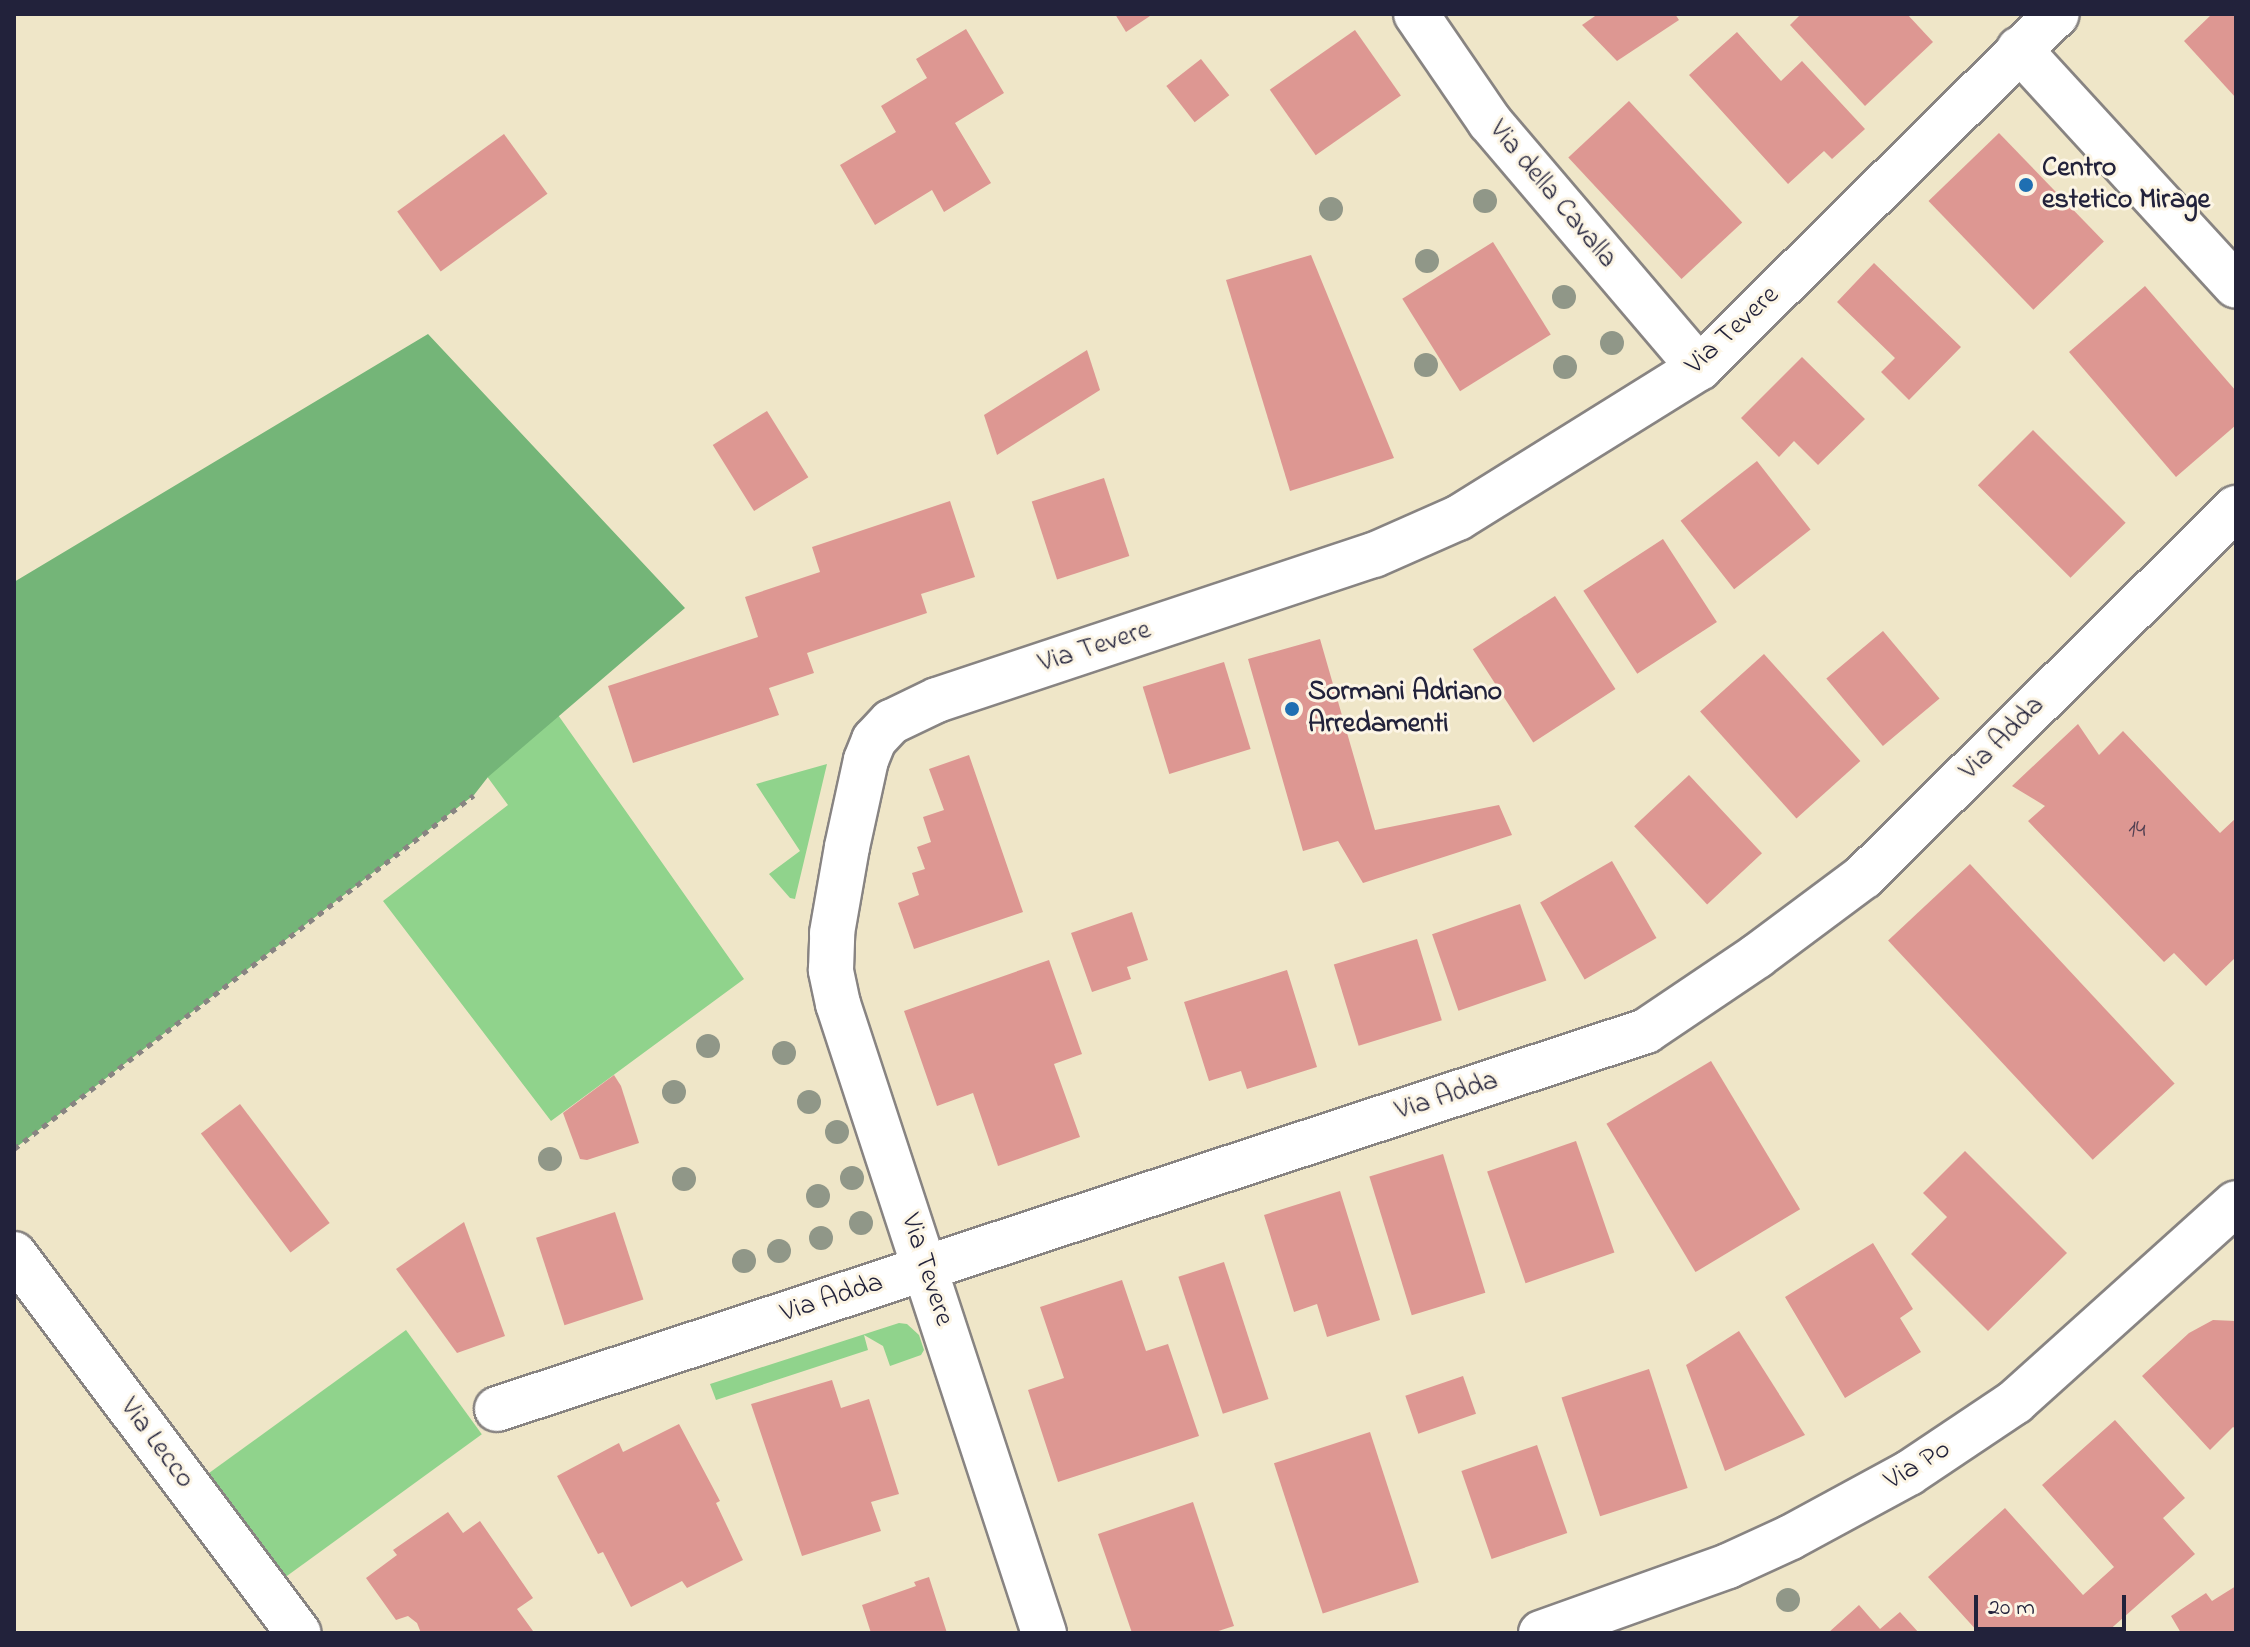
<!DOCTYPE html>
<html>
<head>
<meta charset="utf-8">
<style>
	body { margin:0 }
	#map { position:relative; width:2250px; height:1647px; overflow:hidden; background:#efe6c8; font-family:"Indie Flower",sans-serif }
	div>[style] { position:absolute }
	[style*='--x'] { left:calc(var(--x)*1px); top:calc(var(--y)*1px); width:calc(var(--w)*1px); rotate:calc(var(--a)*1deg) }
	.green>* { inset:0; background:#90d38c; transform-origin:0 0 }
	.forest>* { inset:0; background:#74b578 }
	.building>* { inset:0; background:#dd9792; transform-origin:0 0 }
	.path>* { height:5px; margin-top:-2.5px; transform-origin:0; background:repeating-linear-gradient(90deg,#888482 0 6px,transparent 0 12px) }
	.roads { filter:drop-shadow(2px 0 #888482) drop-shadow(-2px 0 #888482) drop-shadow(0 2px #888482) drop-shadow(0 -2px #888482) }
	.minor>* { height:44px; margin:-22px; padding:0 22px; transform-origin:22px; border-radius:22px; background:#fff }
	.trees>* { width:24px; height:24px; margin:-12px; border-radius:50%; background:#909788 }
	.dots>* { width:22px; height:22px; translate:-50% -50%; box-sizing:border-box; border:4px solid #fcf5e5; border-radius:50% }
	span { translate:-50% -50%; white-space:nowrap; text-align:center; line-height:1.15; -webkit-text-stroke:6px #fcf5e5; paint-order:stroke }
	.number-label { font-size:24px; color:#513f51 }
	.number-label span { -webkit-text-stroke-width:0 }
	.poi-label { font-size:28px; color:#22223b; font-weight:700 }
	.left { translate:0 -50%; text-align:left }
	.street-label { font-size:28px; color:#22223b }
	.frame { position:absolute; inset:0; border:16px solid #22223b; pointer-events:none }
	.scale { position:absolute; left:1974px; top:1595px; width:152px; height:36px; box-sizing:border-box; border:4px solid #22223b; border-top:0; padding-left:10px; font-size:24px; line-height:28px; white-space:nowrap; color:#22223b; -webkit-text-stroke:6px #fcf5e5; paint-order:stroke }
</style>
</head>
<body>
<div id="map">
	<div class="green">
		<div style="clip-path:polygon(551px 705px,744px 979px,551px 1121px,383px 901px,508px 805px,475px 760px)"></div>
		<div style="clip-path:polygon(827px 764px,795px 899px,790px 898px,769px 874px,800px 851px,756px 784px)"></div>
		<div style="clip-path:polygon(899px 1323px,907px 1324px,919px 1335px,924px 1350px,921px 1355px,890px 1366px,883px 1346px,864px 1335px,868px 1350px,716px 1400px,710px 1384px)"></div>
		<div style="left:406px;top:1330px;width:129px;height:252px;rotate:54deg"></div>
	</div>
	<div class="forest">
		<div style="clip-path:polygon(428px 334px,685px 608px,488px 777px,474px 795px,14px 1149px,14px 582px)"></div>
	</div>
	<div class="building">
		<div style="clip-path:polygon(1115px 14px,1153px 14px,1126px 32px)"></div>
		<div style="clip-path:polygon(1598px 14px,1675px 14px,1679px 20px,1617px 61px,1582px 25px)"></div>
		<div style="clip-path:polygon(1801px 14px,1907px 14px,1933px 42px,1865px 106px,1790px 25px)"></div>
		<div style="clip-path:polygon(2212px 14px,2236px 14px,2236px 98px,2184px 41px)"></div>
		<div style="clip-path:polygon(966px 29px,1004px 93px,955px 123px,991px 183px,944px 212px,932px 190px,875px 225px,840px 165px,896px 132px,881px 106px,927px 78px,916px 59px)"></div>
		<div style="left:1355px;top:30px;width:80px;height:104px;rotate:55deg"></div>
		<div style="clip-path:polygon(1737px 32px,1781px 81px,1802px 61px,1865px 129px,1832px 159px,1824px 151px,1788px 184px,1689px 75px)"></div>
		<div style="left:1201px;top:59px;width:46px;height:44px;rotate:52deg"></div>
		<div style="left:1629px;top:101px;width:166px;height:83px;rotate:47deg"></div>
		<div style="left:1999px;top:133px;width:151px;height:98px;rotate:46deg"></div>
		<div style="left:504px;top:134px;width:74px;height:132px;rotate:54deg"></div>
		<div style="left:1493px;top:242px;width:109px;height:107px;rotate:58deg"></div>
		<div style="clip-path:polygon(1311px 255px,1394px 458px,1290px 491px,1226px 280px)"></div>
		<div style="clip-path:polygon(1874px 263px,1961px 347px,1909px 400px,1881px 372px,1895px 358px,1837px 302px)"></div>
		<div style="clip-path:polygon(2145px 286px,2236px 391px,2236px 425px,2176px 477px,2069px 352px)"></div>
		<div style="clip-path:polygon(1087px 350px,1100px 390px,997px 455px,984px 415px)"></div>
		<div style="clip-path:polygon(1802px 357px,1865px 419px,1818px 465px,1794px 441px,1779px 457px,1741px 418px)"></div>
		<div style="left:767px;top:411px;width:78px;height:64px;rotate:58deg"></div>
		<div style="left:2033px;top:430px;width:131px;height:78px;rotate:45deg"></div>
		<div style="left:1757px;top:461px;width:87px;height:97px;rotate:52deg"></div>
		<div style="left:1104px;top:478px;width:82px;height:76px;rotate:72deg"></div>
		<div style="clip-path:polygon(950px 501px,975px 577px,921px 594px,927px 613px,807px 653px,814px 673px,769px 688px,779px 715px,633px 763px,608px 686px,758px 637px,745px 597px,820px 572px,812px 547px)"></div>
		<div style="left:1663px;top:539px;width:99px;height:95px;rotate:57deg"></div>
		<div style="left:1555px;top:596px;width:111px;height:98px;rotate:57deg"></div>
		<div style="left:1883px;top:631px;width:88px;height:74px;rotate:50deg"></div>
		<div style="clip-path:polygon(1320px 639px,1375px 830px,1499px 805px,1512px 835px,1363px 883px,1338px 841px,1303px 851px,1248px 659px)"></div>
		<div style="left:1764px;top:654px;width:144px;height:86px;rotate:48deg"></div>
		<div style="left:1224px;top:662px;width:91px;height:85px;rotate:73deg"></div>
		<div style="clip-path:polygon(2078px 724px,2099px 755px,2123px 731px,2220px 833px,2236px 818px,2236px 957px,2206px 986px,2174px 953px,2164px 962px,2028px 821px,2045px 806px,2012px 786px)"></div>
		<div style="clip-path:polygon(969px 755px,1023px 912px,914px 949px,898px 903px,919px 895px,912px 873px,925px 869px,917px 847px,931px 842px,923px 817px,944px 810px,929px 769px)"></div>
		<div style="left:1689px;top:775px;width:107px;height:75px;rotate:47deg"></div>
		<div style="left:1612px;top:861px;width:89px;height:83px;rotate:60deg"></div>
		<div style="left:1970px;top:864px;width:300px;height:112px;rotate:47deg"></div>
		<div style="left:1520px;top:904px;width:81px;height:93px;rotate:71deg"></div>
		<div style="clip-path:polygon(1132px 912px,1148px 960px,1127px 967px,1131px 979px,1092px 992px,1071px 933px)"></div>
		<div style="left:1417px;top:939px;width:85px;height:87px;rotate:73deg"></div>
		<div style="clip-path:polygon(1049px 960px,1082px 1054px,1054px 1064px,1080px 1137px,998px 1166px,973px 1093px,937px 1106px,904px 1011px)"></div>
		<div style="clip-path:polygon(1287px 970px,1317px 1067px,1247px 1089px,1241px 1071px,1209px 1081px,1184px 1002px)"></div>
		<div style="left:1711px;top:1061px;width:173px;height:122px;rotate:59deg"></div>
		<div style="clip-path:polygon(614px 1075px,621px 1086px,639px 1143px,587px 1160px,580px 1159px,563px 1113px)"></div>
		<div style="left:240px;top:1104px;width:149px;height:49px;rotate:53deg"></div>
		<div style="left:1576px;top:1141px;width:118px;height:94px;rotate:71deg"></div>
		<div style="clip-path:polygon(1965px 1151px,2067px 1253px,1988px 1331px,1911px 1254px,1947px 1217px,1923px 1193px)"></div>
		<div style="left:1443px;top:1154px;width:145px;height:77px;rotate:73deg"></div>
		<div style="clip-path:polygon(1340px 1191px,1380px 1320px,1327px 1337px,1317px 1304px,1294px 1312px,1264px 1215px)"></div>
		<div style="left:615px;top:1212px;width:92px;height:83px;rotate:72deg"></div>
		<div style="clip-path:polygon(464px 1222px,505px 1336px,457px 1353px,396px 1269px)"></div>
		<div style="clip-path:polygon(1873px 1243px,1913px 1309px,1900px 1318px,1921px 1352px,1845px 1398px,1785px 1297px)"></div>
		<div style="left:1224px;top:1262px;width:144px;height:48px;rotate:72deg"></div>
		<div style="clip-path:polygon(1122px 1280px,1146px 1351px,1168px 1344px,1199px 1436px,1058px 1482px,1028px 1390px,1064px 1378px,1040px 1307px)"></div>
		<div style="clip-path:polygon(2213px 1320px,2236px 1321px,2236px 1429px,2233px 1427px,2210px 1450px,2142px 1376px,2189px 1333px)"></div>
		<div style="clip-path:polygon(1739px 1331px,1805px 1435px,1725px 1471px,1686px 1365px)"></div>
		<div style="left:1649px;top:1369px;width:125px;height:92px;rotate:72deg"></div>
		<div style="left:1463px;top:1376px;width:40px;height:61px;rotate:71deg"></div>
		<div style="clip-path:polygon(832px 1380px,841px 1408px,869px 1399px,899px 1494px,871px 1502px,881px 1531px,802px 1556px,751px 1404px)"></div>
		<div style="clip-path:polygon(2115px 1420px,2185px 1498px,2163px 1518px,2195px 1554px,2106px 1633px,2049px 1633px,2046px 1629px,2041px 1633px,1979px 1633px,1928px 1577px,2005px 1508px,2083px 1595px,2114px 1567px,2042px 1485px)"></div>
		<div style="clip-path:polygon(679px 1424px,720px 1501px,716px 1503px,743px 1560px,687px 1588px,682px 1581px,631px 1607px,603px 1552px,598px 1554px,557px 1476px,619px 1443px,623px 1452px)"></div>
		<div style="left:1370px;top:1432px;width:158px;height:101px;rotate:72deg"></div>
		<div style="left:1537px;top:1445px;width:93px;height:80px;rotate:71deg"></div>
		<div style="clip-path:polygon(1193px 1502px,1234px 1626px,1212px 1633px,1132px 1633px,1098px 1534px)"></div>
		<div style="clip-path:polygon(448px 1512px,463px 1533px,480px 1521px,533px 1598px,517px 1609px,533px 1631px,530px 1633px,421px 1633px,417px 1623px,408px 1616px,396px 1620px,366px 1578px,397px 1555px,393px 1550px)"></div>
		<div style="clip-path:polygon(929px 1577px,947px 1633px,871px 1633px,862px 1605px,916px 1586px,914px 1582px)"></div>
		<div style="clip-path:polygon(2236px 1586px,2236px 1633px,2181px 1633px,2171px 1616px,2206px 1593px,2212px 1601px)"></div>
		<div style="clip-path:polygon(1859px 1605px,1880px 1629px,1900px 1612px,1919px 1633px,1828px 1633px)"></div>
	</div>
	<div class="path">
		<div style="--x:14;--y:1149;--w:580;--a:-37.58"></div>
	</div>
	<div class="roads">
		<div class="minor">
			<div style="--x:1416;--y:14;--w:131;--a:55.6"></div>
			<div style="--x:1490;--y:122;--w:323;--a:49.6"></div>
			<div style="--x:2019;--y:49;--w:321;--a:47.5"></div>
			<div style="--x:14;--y:1254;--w:474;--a:53.1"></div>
			<div style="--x:497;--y:1409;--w:1210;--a:-18.21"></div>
			<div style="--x:1646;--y:1031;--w:134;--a:-34"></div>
			<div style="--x:1757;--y:956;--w:132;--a:-36.7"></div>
			<div style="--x:1863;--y:877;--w:525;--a:-44.69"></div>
			<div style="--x:1044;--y:1633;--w:662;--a:-108.13"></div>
			<div style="--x:838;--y:1004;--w:35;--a:-102"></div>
			<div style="--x:831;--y:970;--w:37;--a:-88"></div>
			<div style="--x:832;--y:933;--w:87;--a:-80.1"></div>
			<div style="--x:847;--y:847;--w:89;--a:-77.7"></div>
			<div style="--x:866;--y:760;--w:22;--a:-68"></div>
			<div style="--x:874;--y:740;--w:25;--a:-47"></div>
			<div style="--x:891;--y:722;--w:51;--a:-25.6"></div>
			<div style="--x:937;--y:700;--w:460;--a:-18.4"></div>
			<div style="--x:1374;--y:555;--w:92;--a:-23.8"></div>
			<div style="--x:1458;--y:518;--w:284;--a:-31.9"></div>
			<div style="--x:1699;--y:368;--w:503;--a:-44.68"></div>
			<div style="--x:1541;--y:1633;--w:199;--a:-19.7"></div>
			<div style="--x:1728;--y:1566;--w:69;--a:-24.7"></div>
			<div style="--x:1791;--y:1537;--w:134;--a:-28.5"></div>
			<div style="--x:1909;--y:1473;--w:128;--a:-33.8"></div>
			<div style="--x:2015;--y:1402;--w:297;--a:-42"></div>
		</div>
	</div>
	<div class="trees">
		<div style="left:1485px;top:201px"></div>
		<div style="left:1331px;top:209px"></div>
		<div style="left:1427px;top:261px"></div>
		<div style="left:1564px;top:297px"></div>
		<div style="left:1612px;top:343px"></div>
		<div style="left:1426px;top:365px"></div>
		<div style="left:1565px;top:367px"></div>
		<div style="left:708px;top:1046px"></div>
		<div style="left:784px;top:1053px"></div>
		<div style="left:674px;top:1092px"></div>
		<div style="left:809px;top:1102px"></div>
		<div style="left:837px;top:1132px"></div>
		<div style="left:550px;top:1159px"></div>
		<div style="left:852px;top:1178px"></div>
		<div style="left:684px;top:1179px"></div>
		<div style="left:818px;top:1196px"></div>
		<div style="left:861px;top:1223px"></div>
		<div style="left:821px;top:1238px"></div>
		<div style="left:779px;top:1251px"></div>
		<div style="left:744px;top:1261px"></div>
		<div style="left:1788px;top:1600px"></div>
	</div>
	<div class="dots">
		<div style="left:2026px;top:185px;background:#1f6fb2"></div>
		<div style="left:1292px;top:709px;background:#1f6fb2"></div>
	</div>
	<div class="number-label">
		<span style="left:2137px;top:831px">14</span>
	</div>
	<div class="poi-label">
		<span class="left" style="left:2042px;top:185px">Centro<br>estetico Mirage</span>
		<span class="left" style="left:1308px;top:709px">Sormani Adriano<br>Arredamenti</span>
	</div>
	<div class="street-label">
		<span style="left:1552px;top:195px;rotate:50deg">Via della Cavalla</span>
		<span style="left:1733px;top:331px;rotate:-43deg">Via Tevere</span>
		<span style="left:1095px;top:648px;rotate:-18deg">Via Tevere</span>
		<span style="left:2003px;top:739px;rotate:-45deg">Via Adda</span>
		<span style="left:1447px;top:1097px;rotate:-18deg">Via Adda</span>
		<span style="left:926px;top:1270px;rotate:72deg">Via Tevere</span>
		<span style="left:832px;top:1299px;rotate:-18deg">Via Adda</span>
		<span style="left:156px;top:1444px;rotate:53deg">Via Lecco</span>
		<span style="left:1918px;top:1466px;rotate:-31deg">Via Po</span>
	</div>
	<div class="frame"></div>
	<div class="scale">20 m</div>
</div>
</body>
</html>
